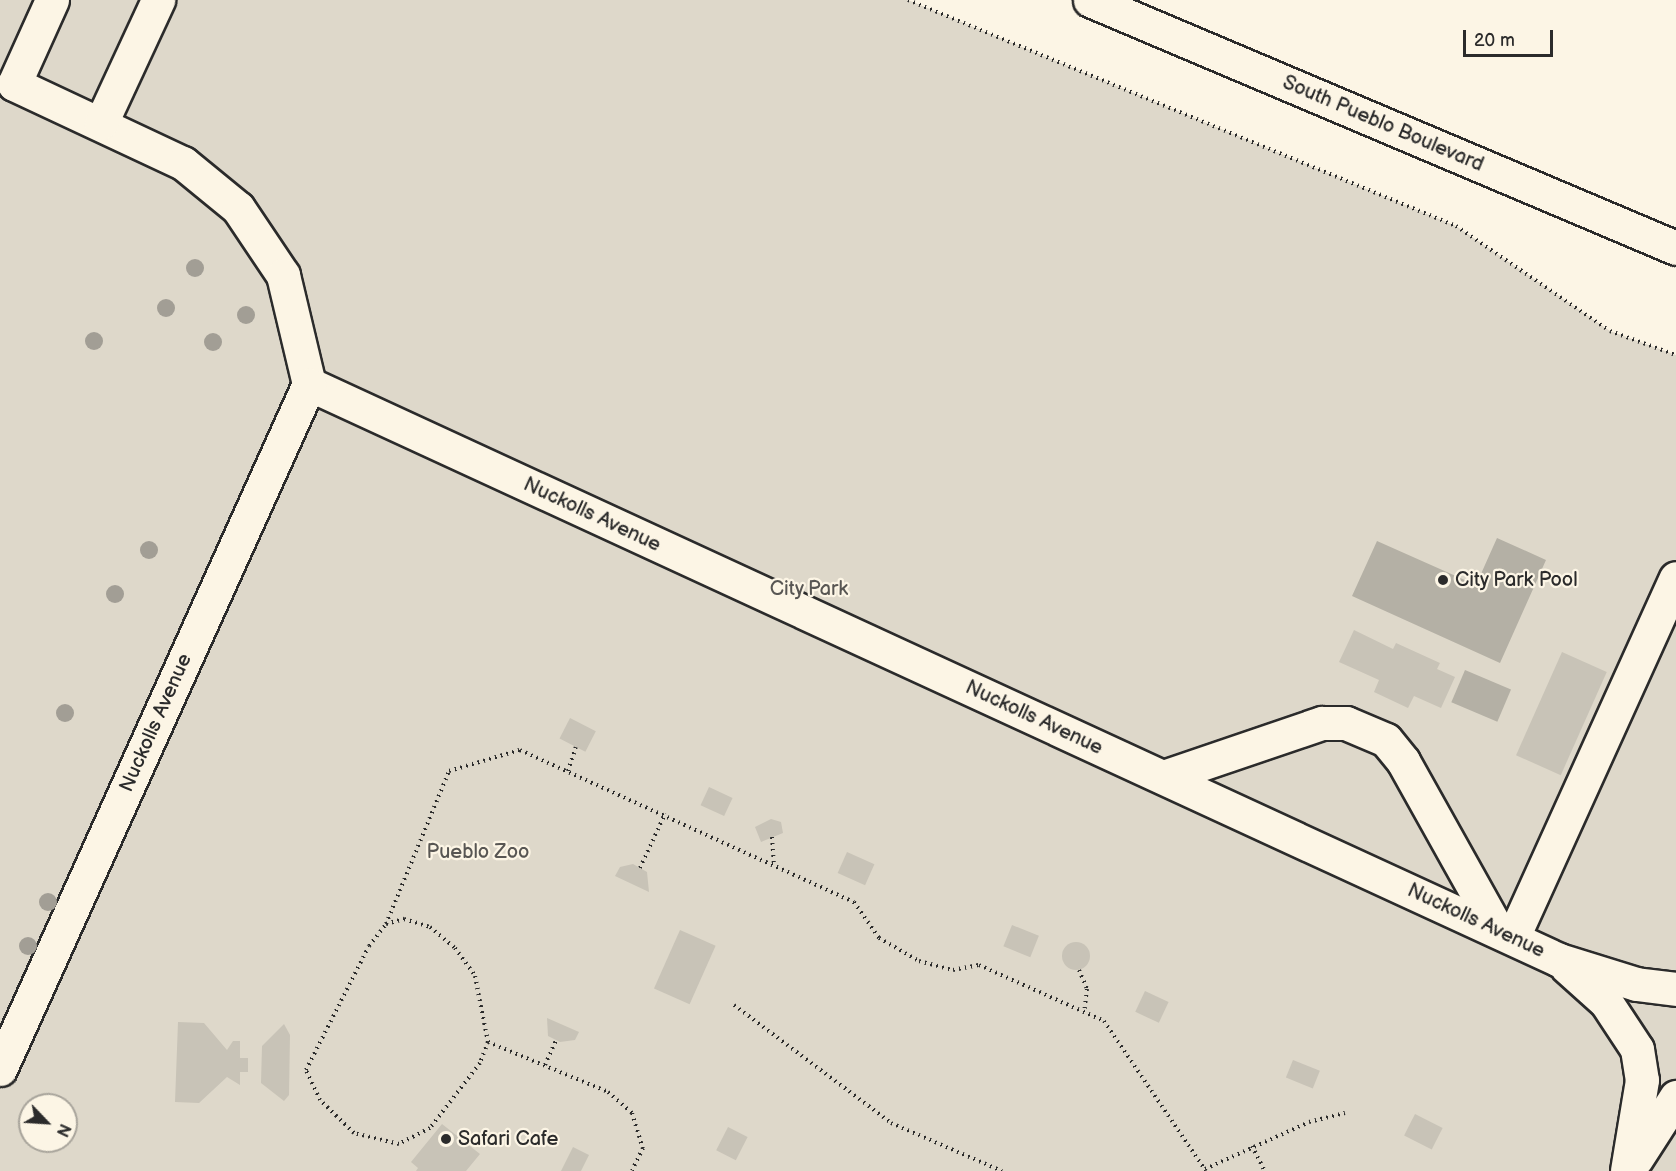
<!DOCTYPE html>
<html>
<head>
<meta charset="utf-8">
<style>
	body { margin:0 }
	#map { position:relative; width:1676px; height:1171px; overflow:hidden; background:#fcf5e5; font-family:"Balsamiq Sans",sans-serif }
	div>[style] { position:absolute }
	[style*='--x'] { left:calc(var(--x)*1px); top:calc(var(--y)*1px); width:calc(var(--w)*1px); rotate:calc(var(--a)*1deg) }
	.green>* { inset:0; background:#ded8ca }
	.water>* { inset:0; background:#b4b0a5; transform-origin:0 0 }
	.building>* { inset:0; background:#c8c3b7; transform-origin:0 0 }
	.round { border-radius:50% }
	.path>* { height:4px; margin-top:-2px; transform-origin:0; background:repeating-linear-gradient(90deg,#2b2b2b 0 1.5px,transparent 0 6px) }
	.roads { filter:drop-shadow(2px 0 #2b2b2b) drop-shadow(-2px 0 #2b2b2b) drop-shadow(0 2px #2b2b2b) drop-shadow(0 -2px #2b2b2b) }
	.minor>* { height:33px; margin:-16.5px; padding:0 16.5px; transform-origin:16.5px; border-radius:16.5px; background:#fcf5e5 }
	.major>* { height:33px; margin:-16.5px; padding:0 16.5px; transform-origin:16.5px; border-radius:16.5px; background:#fcf5e5 }
	.trees>* { width:18px; height:18px; margin:-9px; border-radius:50%; background:#a29e95 }
	.dots>* { width:16px; height:16px; translate:-50% -50%; box-sizing:border-box; border:3px solid #fcf5e5; border-radius:50% }
	span { translate:-50% -50%; white-space:nowrap; text-align:center; line-height:1.15; -webkit-text-stroke:4.5px #fcf5e5; paint-order:stroke }
	.street-label { font-size:20px; color:#2b2b2b }
	.poi-label { font-size:20px; color:#2b2b2b }
	.left { translate:0 -50%; text-align:left }
	.park-label { font-size:20px; color:#585653 }
	.north { position:absolute; left:18px; top:1093px; width:60px; height:60px; box-sizing:border-box; background:#fcf5e5; border:2px solid #a8a49b; border-radius:50%; rotate:115deg; font-size:16px; font-weight:700; line-height:24px; text-align:center; color:#2b2b2b }
	.north::after { content:''; display:block; margin:auto; width:21px; height:27px; background:#2b2b2b; clip-path:polygon(50% 0,100% 100%,50% 72%,0 100%) }
	.scale { position:absolute; left:1463px; top:30px; width:90px; height:27px; box-sizing:border-box; border:3px solid #2b2b2b; border-top:0; padding-left:8px; font-size:18px; line-height:21px; white-space:nowrap; color:#2b2b2b; -webkit-text-stroke:4px #fcf5e5; paint-order:stroke }
</style>
</head>
<body>
<div id="map">
	<div class="green">
		<div style="clip-path:polygon(evenodd,0 0,908px 0,1456px 226px,1610px 331px,1676px 355px,1676px 1171px,0 1171px,0 0,30px 1105px,66px 1105px,66px 1141px,30px 1141px,30px 1105px)"></div>
	</div>
	<div class="water">
		<div style="clip-path:polygon(1497px 538px,1546px 560px,1500px 663px,1352px 596px,1377px 541px,1476px 585px)"></div>
		<div style="left:1465px;top:670px;width:50px;height:35px;rotate:23deg"></div>
	</div>
	<div class="building">
		<div style="clip-path:polygon(1354px 630px,1393px 649px,1396px 643px,1440px 663px,1437px 669px,1455px 677px,1441px 708px,1414px 696px,1408px 708px,1374px 692px,1379px 680px,1339px 662px)"></div>
		<div style="left:1562px;top:652px;width:49px;height:113px;rotate:24deg"></div>
		<div style="left:570px;top:718px;width:29px;height:23px;rotate:27deg"></div>
		<div style="left:709px;top:787px;width:26px;height:20px;rotate:25deg"></div>
		<div style="clip-path:polygon(771px 819px,781px 822px,783px 833px,761px 842px,755px 827px)"></div>
		<div style="left:847px;top:852px;width:30px;height:23px;rotate:24deg"></div>
		<div style="clip-path:polygon(633px 864px,647px 872px,649px 892px,615px 876px,620px 867px)"></div>
		<div style="left:1012px;top:925px;width:29px;height:23px;rotate:22deg"></div>
		<div style="left:680px;top:930px;width:39px;height:64px;rotate:24deg"></div>
		<div class="round" style="left:1062px;top:942px;width:28px;height:28px"></div>
		<div style="left:1145px;top:991px;width:26px;height:23px;rotate:25deg"></div>
		<div style="clip-path:polygon(547px 1018px,579px 1032px,575px 1040px,560px 1042px,548px 1036px)"></div>
		<div style="clip-path:polygon(178px 1022px,204px 1023px,227px 1050px,233px 1041px,240px 1041px,240px 1058px,248px 1058px,248px 1072px,240px 1072px,240px 1085px,227px 1077px,199px 1103px,175px 1102px)"></div>
		<div style="clip-path:polygon(284px 1024px,290px 1035px,289px 1095px,284px 1101px,261px 1083px,262px 1046px)"></div>
		<div style="left:1293px;top:1060px;width:29px;height:19px;rotate:22deg"></div>
		<div style="left:1415px;top:1114px;width:31px;height:24px;rotate:27deg"></div>
		<div style="clip-path:polygon(442px 1124px,480px 1154px,466px 1171px,416px 1171px,418px 1168px,411px 1162px)"></div>
		<div style="left:728px;top:1127px;width:22px;height:26px;rotate:27deg"></div>
		<div style="clip-path:polygon(573px 1147px,589px 1155px,581px 1171px,561px 1171px)"></div>
	</div>
	<div class="path">
		<div style="--x:908;--y:0;--w:593;--a:22.41"></div>
		<div style="--x:1456;--y:226;--w:186;--a:34.3"></div>
		<div style="--x:1610;--y:331;--w:70;--a:20"></div>
		<div style="--x:568;--y:771;--w:25;--a:-72"></div>
		<div style="--x:772;--y:837;--w:28;--a:86"></div>
		<div style="--x:640;--y:868;--w:60;--a:-65.2"></div>
		<div style="--x:404;--y:919;--w:27;--a:17"></div>
		<div style="--x:430;--y:927;--w:33;--a:40"></div>
		<div style="--x:455;--y:948;--w:34;--a:54"></div>
		<div style="--x:475;--y:976;--w:67;--a:78.9"></div>
		<div style="--x:488;--y:1042;--w:22;--a:111"></div>
		<div style="--x:480;--y:1063;--w:82;--a:127.6"></div>
		<div style="--x:430;--y:1128;--w:35;--a:153"></div>
		<div style="--x:399;--y:1144;--w:46;--a:-166.3"></div>
		<div style="--x:354;--y:1133;--w:47;--a:-135.9"></div>
		<div style="--x:320;--y:1100;--w:33;--a:-115"></div>
		<div style="--x:306;--y:1070;--w:139;--a:-63.1"></div>
		<div style="--x:369;--y:946;--w:28;--a:-52"></div>
		<div style="--x:386;--y:924;--w:19;--a:-16"></div>
		<div style="--x:386;--y:924;--w:165;--a:-67.6"></div>
		<div style="--x:449;--y:771;--w:74;--a:-16.5"></div>
		<div style="--x:520;--y:750;--w:367;--a:24.5"></div>
		<div style="--x:854;--y:902;--w:44;--a:55.2"></div>
		<div style="--x:879;--y:938;--w:46;--a:29.9"></div>
		<div style="--x:919;--y:961;--w:35;--a:15"></div>
		<div style="--x:953;--y:970;--w:26;--a:-11"></div>
		<div style="--x:979;--y:965;--w:137;--a:24.1"></div>
		<div style="--x:1104;--y:1021;--w:181;--a:55.8"></div>
		<div style="--x:1079;--y:970;--w:21;--a:67"></div>
		<div style="--x:1087;--y:989;--w:23;--a:97"></div>
		<div style="--x:734;--y:1005;--w:196;--a:36.9"></div>
		<div style="--x:891;--y:1123;--w:121;--a:23.4"></div>
		<div style="--x:488;--y:1042;--w:130;--a:22.6"></div>
		<div style="--x:608;--y:1092;--w:32;--a:41"></div>
		<div style="--x:632;--y:1113;--w:37;--a:73"></div>
		<div style="--x:643;--y:1148;--w:25;--a:116"></div>
		<div style="--x:545;--y:1065;--w:27;--a:-66"></div>
		<div style="--x:1252;--y:1146;--w:28;--a:63"></div>
		<div style="--x:1205;--y:1169;--w:114;--a:-24.3"></div>
		<div style="--x:1309;--y:1122;--w:37;--a:-14"></div>
	</div>
	<div class="roads">
		<div class="minor">
			<div style="--x:52;--y:0;--w:92;--a:114.3"></div>
			<div style="--x:14;--y:84;--w:187;--a:25.1"></div>
			<div style="--x:183;--y:163;--w:71;--a:39.3"></div>
			<div style="--x:238;--y:208;--w:81;--a:56.1"></div>
			<div style="--x:283;--y:275;--w:112;--a:76.6"></div>
			<div style="--x:101;--y:123;--w:136;--a:-65.1"></div>
			<div style="--x:309;--y:384;--w:1376;--a:24.74"></div>
			<div style="--x:1559;--y:960;--w:81;--a:17.3"></div>
			<div style="--x:1636;--y:984;--w:40;--a:7.1"></div>
			<div style="--x:1163;--y:777;--w:168;--a:-18.8"></div>
			<div style="--x:1322;--y:723;--w:24;--a:0"></div>
			<div style="--x:1346;--y:723;--w:43;--a:23"></div>
			<div style="--x:1386;--y:740;--w:27;--a:51"></div>
			<div style="--x:1403;--y:761;--w:193;--a:60.8"></div>
			<div style="--x:1513;--y:937;--w:394;--a:-65.6"></div>
			<div style="--x:1567;--y:967;--w:52;--a:41.9"></div>
			<div style="--x:1606;--y:1002;--w:56;--a:56.6"></div>
			<div style="--x:1637;--y:1049;--w:31;--a:81"></div>
			<div style="--x:1642;--y:1080;--w:92;--a:99.4"></div>
			<div style="--x:0;--y:1069;--w:751;--a:-65.72"></div>
			<div style="--x:1636;--y:1159;--w:74;--a:-57.2"></div>
		</div>
		<div class="major">
			<div style="--x:1090;--y:0;--w:636;--a:22.94"></div>
		</div>
	</div>
	<div class="trees">
		<div style="left:195px;top:268px"></div>
		<div style="left:166px;top:308px"></div>
		<div style="left:246px;top:315px"></div>
		<div style="left:94px;top:341px"></div>
		<div style="left:213px;top:342px"></div>
		<div style="left:149px;top:550px"></div>
		<div style="left:115px;top:594px"></div>
		<div style="left:65px;top:713px"></div>
		<div style="left:48px;top:902px"></div>
		<div style="left:28px;top:946px"></div>
	</div>
	<div class="dots">
		<div style="left:1443px;top:580px;background:#2b2b2b"></div>
		<div style="left:446px;top:1139px;background:#2b2b2b"></div>
	</div>
	<div class="street-label">
		<span style="left:1383px;top:124px;rotate:23deg">South Pueblo Boulevard</span>
		<span style="left:592px;top:515px;rotate:25deg">Nuckolls Avenue</span>
		<span style="left:1034px;top:718px;rotate:25deg">Nuckolls Avenue</span>
		<span style="left:156px;top:723px;rotate:-66deg">Nuckolls Avenue</span>
		<span style="left:1476px;top:921px;rotate:25deg">Nuckolls Avenue</span>
	</div>
	<div class="poi-label">
		<span class="left" style="left:1455px;top:580px">City Park Pool</span>
		<span class="left" style="left:458px;top:1139px">Safari Cafe</span>
	</div>
	<div class="park-label">
		<span style="left:809px;top:589px">City Park</span>
		<span style="left:478px;top:852px">Pueblo Zoo</span>
	</div>
	<div class="north">N</div>
	<div class="scale">20 m</div>
</div>
</body>
</html>
